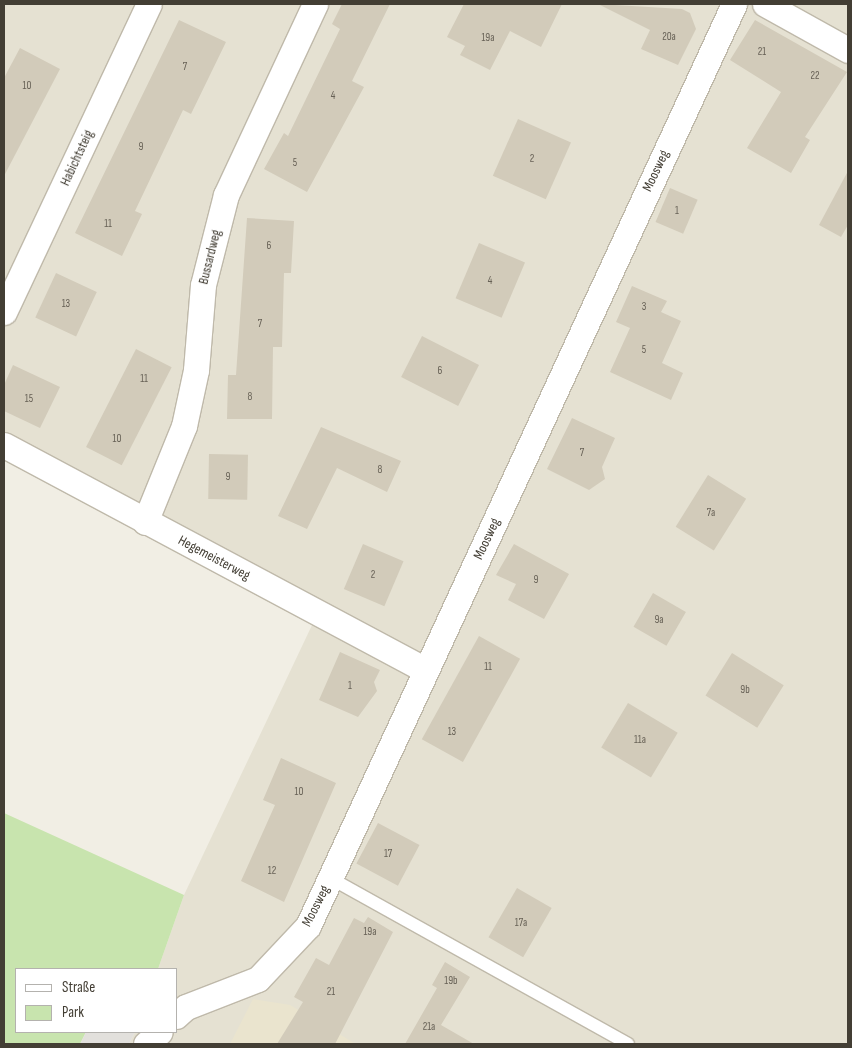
<!DOCTYPE html>
<html>
<head>
<meta charset="utf-8">
<style>
	body { margin:0 }
	#map { position:relative; width:852px; height:1048px; overflow:hidden; background:#f1eee4; font-family:"Sofia Sans Condensed",sans-serif }
	div>[style] { position:absolute }
	[style*='--x'] { left:calc(var(--x)*1px); top:calc(var(--y)*1px); width:calc(var(--w)*1px); rotate:calc(var(--a)*1deg) }
	.residential>* { inset:0; background:#e5e1d2 }
	.education>* { inset:0; background:#eae4ce }
	.green>* { inset:0; background:#c8e4ae }
	.parking>* { inset:0; background:#e2e0dc }
	.building>* { inset:0; background:#d2cbba; transform-origin:0 0 }
	.roads { filter:drop-shadow(1px 0 #bfb9aa) drop-shadow(-1px 0 #bfb9aa) drop-shadow(0 1px #bfb9aa) drop-shadow(0 -1px #bfb9aa) }
	.lane>* { height:12px; margin:-6px; padding:0 6px; transform-origin:6px; border-radius:6px; background:#fff }
	.street>* { height:25px; margin:-12.5px; padding:0 12.5px; transform-origin:12.5px; border-radius:12.5px; background:#fff }
	span { translate:-50% -50%; white-space:nowrap; text-align:center; line-height:1.15; -webkit-text-stroke:4px #fff; paint-order:stroke }
	.number-label { font-size:11px; color:#676156 }
	.number-label span { -webkit-text-stroke-width:0 }
	.street-label { font-size:14px; color:#433e34 }
	.frame { position:absolute; inset:0; border:5px solid #433e34; pointer-events:none }
	.legend { position:absolute; left:15px; top:968px; width:162px; height:65px; box-sizing:border-box; background:#fff; border:1px solid #b4b2ae; margin:0; padding:6px 9px; list-style:none; font-size:15px; color:#433e34 }
	.legend li { display:flex; align-items:center; gap:10px; height:25px }
	.legend b { width:25px; border:1px solid #b4b2ae }
</style>
</head>
<body>
<div id="map">
	<div class="residential">
		<div style="clip-path:polygon(4px 4px,848px 4px,848px 1044px,129px 1044px,135px 1032px,176px 1032px,176px 969px,158px 969px,184px 895px,313px 623px,4px 434px)"></div>
	</div>
	<div class="education">
		<div style="clip-path:polygon(253px 999px,290px 1005px,356px 1044px,230px 1044px)"></div>
	</div>
	<div class="green">
		<div style="clip-path:polygon(4px 813px,184px 895px,158px 969px,16px 969px,16px 1032px,86px 1032px,80px 1044px,4px 1044px)"></div>
	</div>
	<div class="parking">
		<div style="clip-path:polygon(86px 1032px,135px 1032px,129px 1044px,80px 1044px)"></div>
	</div>
	<div class="building">
		<div style="clip-path:polygon(342px 4px,390px 4px,352px 81px,364px 87px,307px 192px,264px 169px,284px 133px,288px 136px,340px 29px,332px 24px)"></div>
		<div style="clip-path:polygon(464px 4px,562px 4px,541px 47px,510px 31px,490px 70px,460px 55px,465px 46px,447px 37px)"></div>
		<div style="clip-path:polygon(598px 4px,682px 9px,690px 13px,696px 29px,678px 65px,641px 49px,650px 30px)"></div>
		<div style="clip-path:polygon(179px 20px,226px 42px,191px 114px,183px 110px,135px 211px,142px 214px,122px 256px,75px 233px)"></div>
		<div style="clip-path:polygon(755px 20px,847px 72px,805px 137px,810px 140px,791px 173px,747px 148px,781px 92px,730px 60px)"></div>
		<div style="clip-path:polygon(20px 48px,60px 69px,4px 176px,4px 78px)"></div>
		<div style="left:518px;top:119px;width:58px;height:62px;rotate:24deg"></div>
		<div style="clip-path:polygon(848px 171px,848px 225px,841px 237px,819px 225px)"></div>
		<div style="left:670px;top:188px;width:30px;height:37px;rotate:23deg"></div>
		<div style="clip-path:polygon(247px 218px,294px 221px,291px 273px,284px 273px,282px 347px,273px 347px,272px 419px,227px 419px,228px 375px,236px 375px)"></div>
		<div style="left:479px;top:243px;width:50px;height:60px;rotate:23deg"></div>
		<div style="left:56px;top:273px;width:45px;height:49px;rotate:25deg"></div>
		<div style="clip-path:polygon(632px 286px,667px 301px,661px 312px,681px 321px,662px 363px,683px 373px,671px 400px,610px 372px,630px 328px,616px 322px)"></div>
		<div style="left:422px;top:336px;width:64px;height:46px;rotate:27deg"></div>
		<div style="left:136px;top:349px;width:40px;height:110px;rotate:27deg"></div>
		<div style="clip-path:polygon(13px 365px,60px 387px,40px 428px,4px 411px,4px 385px)"></div>
		<div style="clip-path:polygon(572px 418px,615px 438px,602px 467px,605px 479px,589px 490px,547px 469px)"></div>
		<div style="clip-path:polygon(321px 427px,401px 461px,387px 492px,337px 468px,307px 529px,278px 516px)"></div>
		<div style="left:209px;top:454px;width:39px;height:45px;rotate:1deg"></div>
		<div style="left:708px;top:475px;width:45px;height:61px;rotate:32deg"></div>
		<div style="left:363px;top:544px;width:44px;height:49px;rotate:23deg"></div>
		<div style="clip-path:polygon(514px 544px,569px 574px,544px 619px,508px 600px,516px 584px,496px 575px)"></div>
		<div style="left:653px;top:593px;width:38px;height:39px;rotate:30deg"></div>
		<div style="left:479px;top:636px;width:47px;height:118px;rotate:29deg"></div>
		<div style="clip-path:polygon(340px 652px,380px 670px,374px 682px,377px 691px,358px 717px,319px 700px)"></div>
		<div style="left:732px;top:653px;width:61px;height:50px;rotate:32deg"></div>
		<div style="left:628px;top:703px;width:58px;height:52px;rotate:31deg"></div>
		<div style="clip-path:polygon(281px 758px,336px 783px,284px 902px,241px 881px,275px 805px,263px 800px)"></div>
		<div style="left:378px;top:823px;width:47px;height:46px;rotate:28deg"></div>
		<div style="left:517px;top:888px;width:40px;height:57px;rotate:30deg"></div>
		<div style="clip-path:polygon(368px 917px,393px 932px,335px 1044px,277px 1044px,303px 1002px,294px 997px,316px 958px,329px 965px,354px 918px,364px 923px)"></div>
		<div style="clip-path:polygon(445px 962px,470px 977px,441px 1025px,474px 1044px,405px 1044px,437px 988px,432px 985px)"></div>
	</div>
	<div class="roads">
		<div class="lane">
			<div style="--x:330;--y:878;--w:341;--a:29.1"></div>
		</div>
		<div class="street">
			<div style="--x:765;--y:4;--w:95;--a:29"></div>
			<div style="--x:4;--y:312;--w:340;--a:-64.8"></div>
			<div style="--x:4;--y:445;--w:478;--a:28.1"></div>
			<div style="--x:145;--y:522;--w:104;--a:-67.9"></div>
			<div style="--x:184;--y:426;--w:57;--a:-77.9"></div>
			<div style="--x:196;--y:370;--w:85;--a:-85.3"></div>
			<div style="--x:203;--y:285;--w:93;--a:-75.7"></div>
			<div style="--x:226;--y:195;--w:211;--a:-65"></div>
			<div style="--x:176;--y:1016;--w:13;--a:-42"></div>
			<div style="--x:186;--y:1007;--w:77;--a:-21.3"></div>
			<div style="--x:258;--y:979;--w:73;--a:-46.7"></div>
			<div style="--x:308;--y:926;--w:1016;--a:-65.2"></div>
			<div style="--x:146;--y:1044;--w:18;--a:-41"></div>
		</div>
	</div>
	<div class="number-label">
		<span style="left:669px;top:37px">20a</span>
		<span style="left:488px;top:38px">19a</span>
		<span style="left:762px;top:52px">21</span>
		<span style="left:185px;top:67px">7</span>
		<span style="left:815px;top:76px">22</span>
		<span style="left:27px;top:86px">10</span>
		<span style="left:333px;top:96px">4</span>
		<span style="left:141px;top:147px">9</span>
		<span style="left:532px;top:159px">2</span>
		<span style="left:295px;top:163px">5</span>
		<span style="left:677px;top:211px">1</span>
		<span style="left:108px;top:224px">11</span>
		<span style="left:269px;top:246px">6</span>
		<span style="left:490px;top:281px">4</span>
		<span style="left:66px;top:304px">13</span>
		<span style="left:644px;top:307px">3</span>
		<span style="left:260px;top:324px">7</span>
		<span style="left:644px;top:350px">5</span>
		<span style="left:440px;top:371px">6</span>
		<span style="left:144px;top:379px">11</span>
		<span style="left:250px;top:397px">8</span>
		<span style="left:29px;top:399px">15</span>
		<span style="left:117px;top:439px">10</span>
		<span style="left:582px;top:453px">7</span>
		<span style="left:380px;top:470px">8</span>
		<span style="left:228px;top:477px">9</span>
		<span style="left:711px;top:513px">7a</span>
		<span style="left:373px;top:575px">2</span>
		<span style="left:536px;top:580px">9</span>
		<span style="left:659px;top:620px">9a</span>
		<span style="left:488px;top:667px">11</span>
		<span style="left:350px;top:686px">1</span>
		<span style="left:745px;top:690px">9b</span>
		<span style="left:452px;top:732px">13</span>
		<span style="left:640px;top:740px">11a</span>
		<span style="left:299px;top:792px">10</span>
		<span style="left:388px;top:854px">17</span>
		<span style="left:272px;top:871px">12</span>
		<span style="left:521px;top:923px">17a</span>
		<span style="left:370px;top:932px">19a</span>
		<span style="left:451px;top:981px">19b</span>
		<span style="left:331px;top:992px">21</span>
		<span style="left:429px;top:1027px">21a</span>
	</div>
	<div class="street-label">
		<span style="left:77px;top:158px;rotate:-65deg">Habichtsteig</span>
		<span style="left:656px;top:171px;rotate:-65deg">Moosweg</span>
		<span style="left:210px;top:257px;rotate:-76deg">Bussardweg</span>
		<span style="left:487px;top:539px;rotate:-65deg">Moosweg</span>
		<span style="left:214px;top:558px;rotate:28deg">Hegemeisterweg</span>
		<span style="left:316px;top:906px;rotate:-63deg">Moosweg</span>
	</div>
	<div class="frame"></div>
	<ul class="legend">
	<li><b style="height:6px;background:#fff"></b>Straße</li>
	<li><b style="height:14px;background:#c8e4ae"></b>Park</li>
	</ul>
</div>
</body>
</html>
